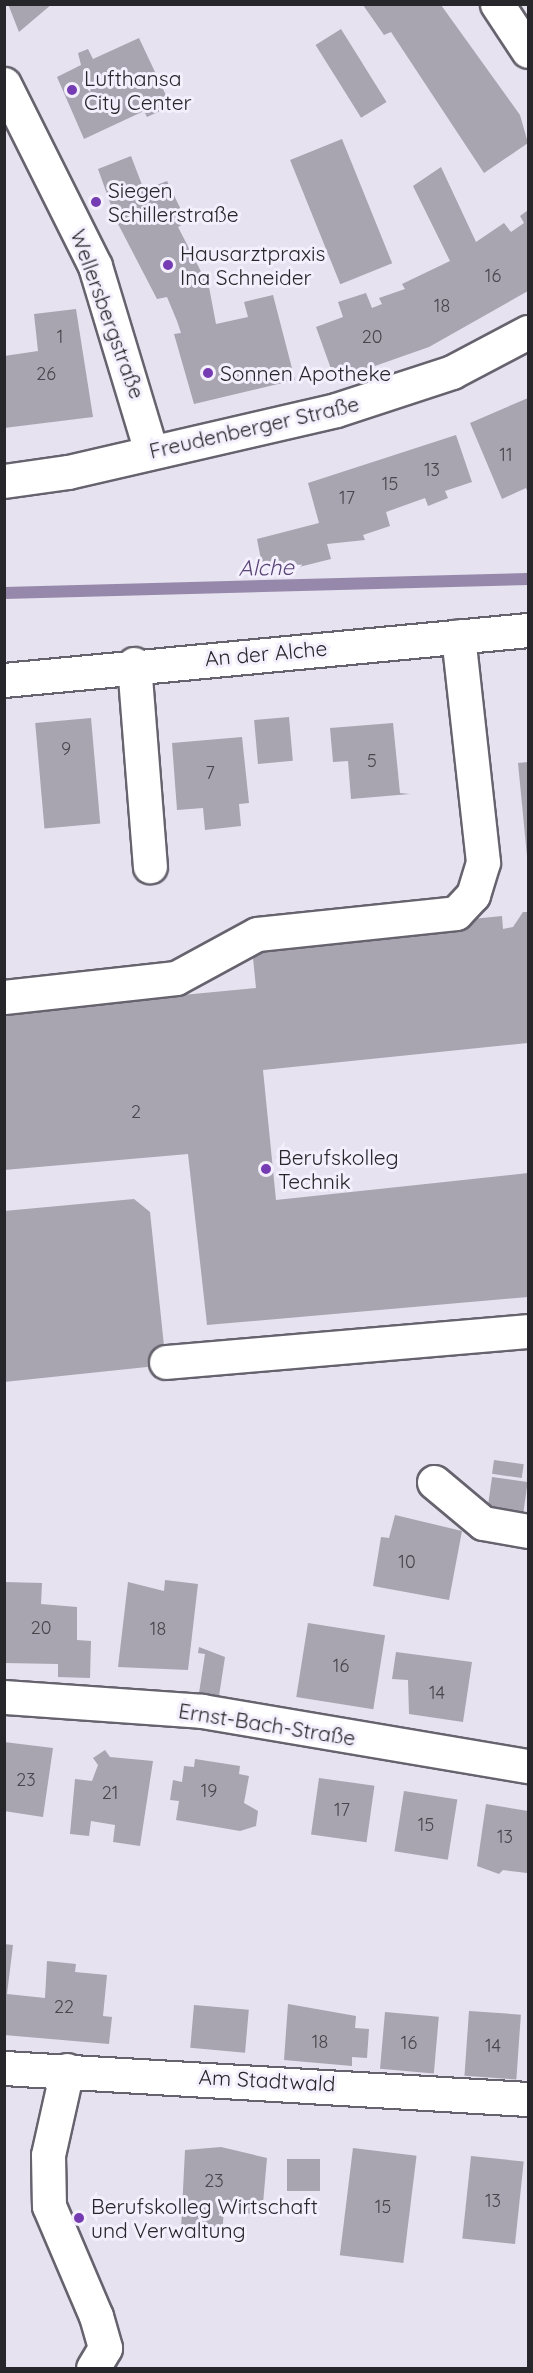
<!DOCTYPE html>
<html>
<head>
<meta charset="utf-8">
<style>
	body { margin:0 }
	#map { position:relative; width:533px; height:2373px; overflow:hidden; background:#e6e2ef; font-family:Quicksand,sans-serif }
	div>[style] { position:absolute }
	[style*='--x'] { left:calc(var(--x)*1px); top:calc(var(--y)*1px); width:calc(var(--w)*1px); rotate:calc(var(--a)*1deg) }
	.stream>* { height:12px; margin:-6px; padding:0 6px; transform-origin:6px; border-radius:6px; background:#9688ab }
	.building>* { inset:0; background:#a8a4b0; transform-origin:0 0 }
	.roads { filter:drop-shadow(2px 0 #67636e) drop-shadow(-2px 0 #67636e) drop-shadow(0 2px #67636e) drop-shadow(0 -2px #67636e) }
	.minor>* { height:33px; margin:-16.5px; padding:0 16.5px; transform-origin:16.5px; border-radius:16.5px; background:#fff }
	.dots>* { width:16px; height:16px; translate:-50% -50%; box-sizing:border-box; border:3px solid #f4effc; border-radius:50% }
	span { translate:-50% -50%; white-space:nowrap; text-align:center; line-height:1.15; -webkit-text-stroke:6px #f4effc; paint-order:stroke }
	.number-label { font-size:18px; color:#47464c }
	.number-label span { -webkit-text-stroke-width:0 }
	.poi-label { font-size:21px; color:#27262a }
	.left { translate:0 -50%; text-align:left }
	.street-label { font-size:21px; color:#27262a }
	.water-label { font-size:22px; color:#5a4577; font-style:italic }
	.frame { position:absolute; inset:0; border:6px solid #27262a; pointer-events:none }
</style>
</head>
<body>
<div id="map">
	<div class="stream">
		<div style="--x:4;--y:593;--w:524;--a:-1.53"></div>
	</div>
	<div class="building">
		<div style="clip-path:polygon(8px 4px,52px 4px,19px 32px)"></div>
		<div style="clip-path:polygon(363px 5px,441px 5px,520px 115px,528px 143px,484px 173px,391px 32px,384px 35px)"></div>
		<div style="left:341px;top:29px;width:86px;height:30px;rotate:58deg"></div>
		<div style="clip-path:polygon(139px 38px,171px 106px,147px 117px,144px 111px,84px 139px,57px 77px,81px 65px,78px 53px,88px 49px,93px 59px)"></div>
		<div style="left:342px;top:139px;width:134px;height:56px;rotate:68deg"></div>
		<div style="clip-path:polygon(131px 156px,144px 190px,167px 181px,187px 222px,178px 227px,209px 287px,216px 324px,248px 317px,244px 302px,273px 295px,295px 380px,194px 404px,174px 334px,181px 333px,177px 321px,167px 297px,157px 299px,117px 222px,98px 169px)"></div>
		<div style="clip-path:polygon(441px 167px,476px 242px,504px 223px,511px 232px,524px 223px,520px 216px,528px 210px,528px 291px,429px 347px,335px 380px,316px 327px,343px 317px,338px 302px,366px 293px,372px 308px,382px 304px,379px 298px,405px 289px,402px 284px,450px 261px,413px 186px)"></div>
		<div style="clip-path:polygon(76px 309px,93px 417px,4px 428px,4px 356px,38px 351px,34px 314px)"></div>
		<div style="clip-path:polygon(528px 398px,528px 493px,526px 488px,502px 499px,470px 423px)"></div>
		<div style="clip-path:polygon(456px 435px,472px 482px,445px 491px,448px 498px,428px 506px,425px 498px,386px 512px,390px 526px,363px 535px,365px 540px,327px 544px,331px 559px,295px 568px,262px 565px,257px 539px,319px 523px,308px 483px)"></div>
		<div style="left:289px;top:717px;width:44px;height:35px;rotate:85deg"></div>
		<div style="left:91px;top:718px;width:106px;height:56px;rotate:85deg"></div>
		<div style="clip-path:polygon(393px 723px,400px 793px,410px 794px,351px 799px,348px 761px,333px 762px,330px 728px)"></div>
		<div style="clip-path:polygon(242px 737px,249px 803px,239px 804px,241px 826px,205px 830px,203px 808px,177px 810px,172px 743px)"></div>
		<div style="clip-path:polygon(528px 762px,528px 856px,527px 856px,518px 763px)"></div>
		<div style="clip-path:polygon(523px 912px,528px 912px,528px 1043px,263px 1070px,276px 1200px,528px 1173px,528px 1297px,207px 1325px,188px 1154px,4px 1170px,4px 1012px,256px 988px,252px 948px,286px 944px,286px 949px,295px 949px,294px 937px,502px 916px,503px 929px,513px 927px)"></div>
		<div style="clip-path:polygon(134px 1199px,150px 1212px,166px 1365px,4px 1382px,4px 1211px)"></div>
		<div style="left:494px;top:1460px;width:30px;height:14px;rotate:8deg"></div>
		<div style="left:492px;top:1477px;width:36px;height:36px;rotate:8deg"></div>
		<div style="clip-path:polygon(395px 1515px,462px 1531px,449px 1600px,373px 1586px,381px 1537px,389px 1538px)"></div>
		<div style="clip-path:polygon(165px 1580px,198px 1584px,188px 1670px,118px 1667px,128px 1582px,164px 1591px)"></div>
		<div style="clip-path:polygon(4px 1582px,42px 1583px,41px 1604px,77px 1607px,77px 1640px,91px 1641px,90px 1678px,58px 1677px,58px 1664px,4px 1663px)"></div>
		<div style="left:308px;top:1623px;width:78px;height:75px;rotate:9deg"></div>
		<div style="clip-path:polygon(199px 1647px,225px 1657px,219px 1696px,199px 1693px,205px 1654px,198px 1653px)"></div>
		<div style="clip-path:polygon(396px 1652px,472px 1662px,463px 1722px,409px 1714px,408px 1680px,392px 1679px)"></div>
		<div style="clip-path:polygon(4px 1742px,53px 1748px,43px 1817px,4px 1811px)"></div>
		<div style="clip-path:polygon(105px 1750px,110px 1757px,153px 1761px,140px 1846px,113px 1842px,115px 1825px,91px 1821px,89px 1836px,70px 1834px,75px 1779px,92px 1781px,98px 1765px,93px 1758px)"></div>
		<div style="clip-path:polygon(195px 1759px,240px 1766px,239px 1774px,249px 1776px,244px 1803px,258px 1811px,256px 1826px,240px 1831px,176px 1820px,179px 1801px,170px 1800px,173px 1780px,182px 1782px,184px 1766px,194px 1767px)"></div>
		<div style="left:319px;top:1778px;width:56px;height:57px;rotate:8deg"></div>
		<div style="left:404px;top:1791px;width:54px;height:61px;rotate:9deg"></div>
		<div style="clip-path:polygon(486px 1804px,528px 1811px,527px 1873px,503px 1870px,499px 1874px,477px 1866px)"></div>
		<div style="clip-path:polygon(4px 1944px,13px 1945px,7px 1994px,45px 1998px,47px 1961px,76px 1964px,75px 1972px,107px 1975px,103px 2016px,112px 2017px,109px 2044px,4px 2035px)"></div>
		<div style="clip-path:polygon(288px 2004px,356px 2016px,355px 2028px,369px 2029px,367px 2058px,352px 2057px,352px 2066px,284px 2060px)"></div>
		<div style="left:194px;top:2005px;width:55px;height:43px;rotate:5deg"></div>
		<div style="left:469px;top:2011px;width:52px;height:65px;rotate:4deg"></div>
		<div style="left:385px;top:2012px;width:54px;height:57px;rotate:5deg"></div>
		<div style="clip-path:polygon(221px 2147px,267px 2158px,262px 2215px,224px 2210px,222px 2234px,181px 2230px,185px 2150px)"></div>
		<div style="left:353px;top:2148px;width:64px;height:108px;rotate:7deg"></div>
		<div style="left:471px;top:2156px;width:53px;height:83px;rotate:6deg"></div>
		<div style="left:287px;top:2159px;width:33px;height:32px"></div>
	</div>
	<div class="roads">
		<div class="minor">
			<div style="--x:497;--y:4;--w:56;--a:56.6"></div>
			<div style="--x:4;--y:84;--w:203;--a:63.4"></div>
			<div style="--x:95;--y:266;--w:193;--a:73.2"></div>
			<div style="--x:4;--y:481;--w:65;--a:-8"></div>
			<div style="--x:68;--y:472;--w:275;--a:-13"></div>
			<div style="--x:336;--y:410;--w:122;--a:-18.1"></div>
			<div style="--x:452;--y:372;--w:86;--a:-27.8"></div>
			<div style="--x:134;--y:664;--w:203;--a:85.5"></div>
			<div style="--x:4;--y:680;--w:526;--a:-5.45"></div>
			<div style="--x:4;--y:997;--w:173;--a:-6.3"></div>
			<div style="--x:176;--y:978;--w:92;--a:-28.5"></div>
			<div style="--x:257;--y:934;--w:200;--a:-6"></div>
			<div style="--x:456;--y:913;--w:25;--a:-47"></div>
			<div style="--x:473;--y:895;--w:34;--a:-73"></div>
			<div style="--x:483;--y:862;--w:227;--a:-96.3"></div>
			<div style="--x:166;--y:1362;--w:363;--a:-4.9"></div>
			<div style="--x:434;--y:1482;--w:64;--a:39.9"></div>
			<div style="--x:483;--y:1523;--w:46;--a:10.1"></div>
			<div style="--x:4;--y:1697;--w:198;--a:4"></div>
			<div style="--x:202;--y:1711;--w:331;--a:9.6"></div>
			<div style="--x:4;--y:2068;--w:525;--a:3.39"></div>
			<div style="--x:67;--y:2070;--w:87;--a:102.6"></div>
			<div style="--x:48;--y:2155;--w:51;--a:88.9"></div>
			<div style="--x:49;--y:2206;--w:120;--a:66.9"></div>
			<div style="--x:96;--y:2316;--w:33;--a:74"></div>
			<div style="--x:105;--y:2348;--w:23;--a:121"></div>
		</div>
	</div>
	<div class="dots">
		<div style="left:72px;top:90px;background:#753bb2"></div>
		<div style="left:96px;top:202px;background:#753bb2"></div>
		<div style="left:168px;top:265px;background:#753bb2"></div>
		<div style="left:208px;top:373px;background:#753bb2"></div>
		<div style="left:266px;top:1169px;background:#753bb2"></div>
		<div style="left:79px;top:2218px;background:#753bb2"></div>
	</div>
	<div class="number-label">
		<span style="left:493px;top:276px">16</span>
		<span style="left:442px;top:306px">18</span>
		<span style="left:60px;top:337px">1</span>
		<span style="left:372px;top:337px">20</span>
		<span style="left:46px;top:374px">26</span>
		<span style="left:506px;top:455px">11</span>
		<span style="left:432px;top:470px">13</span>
		<span style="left:390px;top:484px">15</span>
		<span style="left:347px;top:498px">17</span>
		<span style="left:66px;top:749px">9</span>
		<span style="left:372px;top:761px">5</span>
		<span style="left:210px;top:773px">7</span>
		<span style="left:136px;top:1112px">2</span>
		<span style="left:407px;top:1562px">10</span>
		<span style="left:41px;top:1628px">20</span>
		<span style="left:158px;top:1629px">18</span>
		<span style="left:341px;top:1666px">16</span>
		<span style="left:437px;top:1693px">14</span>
		<span style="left:26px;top:1780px">23</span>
		<span style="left:209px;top:1791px">19</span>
		<span style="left:110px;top:1793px">21</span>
		<span style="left:342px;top:1810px">17</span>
		<span style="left:426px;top:1825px">15</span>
		<span style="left:505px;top:1837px">13</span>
		<span style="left:64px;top:2007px">22</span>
		<span style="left:320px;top:2042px">18</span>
		<span style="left:409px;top:2043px">16</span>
		<span style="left:493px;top:2046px">14</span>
		<span style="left:214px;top:2181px">23</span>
		<span style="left:493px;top:2201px">13</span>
		<span style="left:383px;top:2207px">15</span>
	</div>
	<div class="poi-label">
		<span class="left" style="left:84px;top:90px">Lufthansa<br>City Center</span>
		<span class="left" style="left:108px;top:202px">Siegen<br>Schillerstraße</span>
		<span class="left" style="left:180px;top:265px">Hausarztpraxis<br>Ina Schneider</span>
		<span class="left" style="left:220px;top:373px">Sonnen Apotheke</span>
		<span class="left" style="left:278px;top:1169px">Berufskolleg<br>Technik</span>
		<span class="left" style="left:91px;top:2218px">Berufskolleg Wirtschaft<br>und Verwaltung</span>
	</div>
	<div class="street-label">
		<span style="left:108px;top:314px;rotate:70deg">Wellersbergstraße</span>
		<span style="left:254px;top:427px;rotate:-13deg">Freudenberger Straße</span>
		<span style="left:266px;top:653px;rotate:-5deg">An der Alche</span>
		<span style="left:267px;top:1724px;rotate:9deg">Ernst-Bach-Straße</span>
		<span style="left:267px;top:2080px;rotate:3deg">Am Stadtwald</span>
	</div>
	<div class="water-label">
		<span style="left:266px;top:568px;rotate:-1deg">Alche</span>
	</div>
	<div class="frame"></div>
</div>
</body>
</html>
